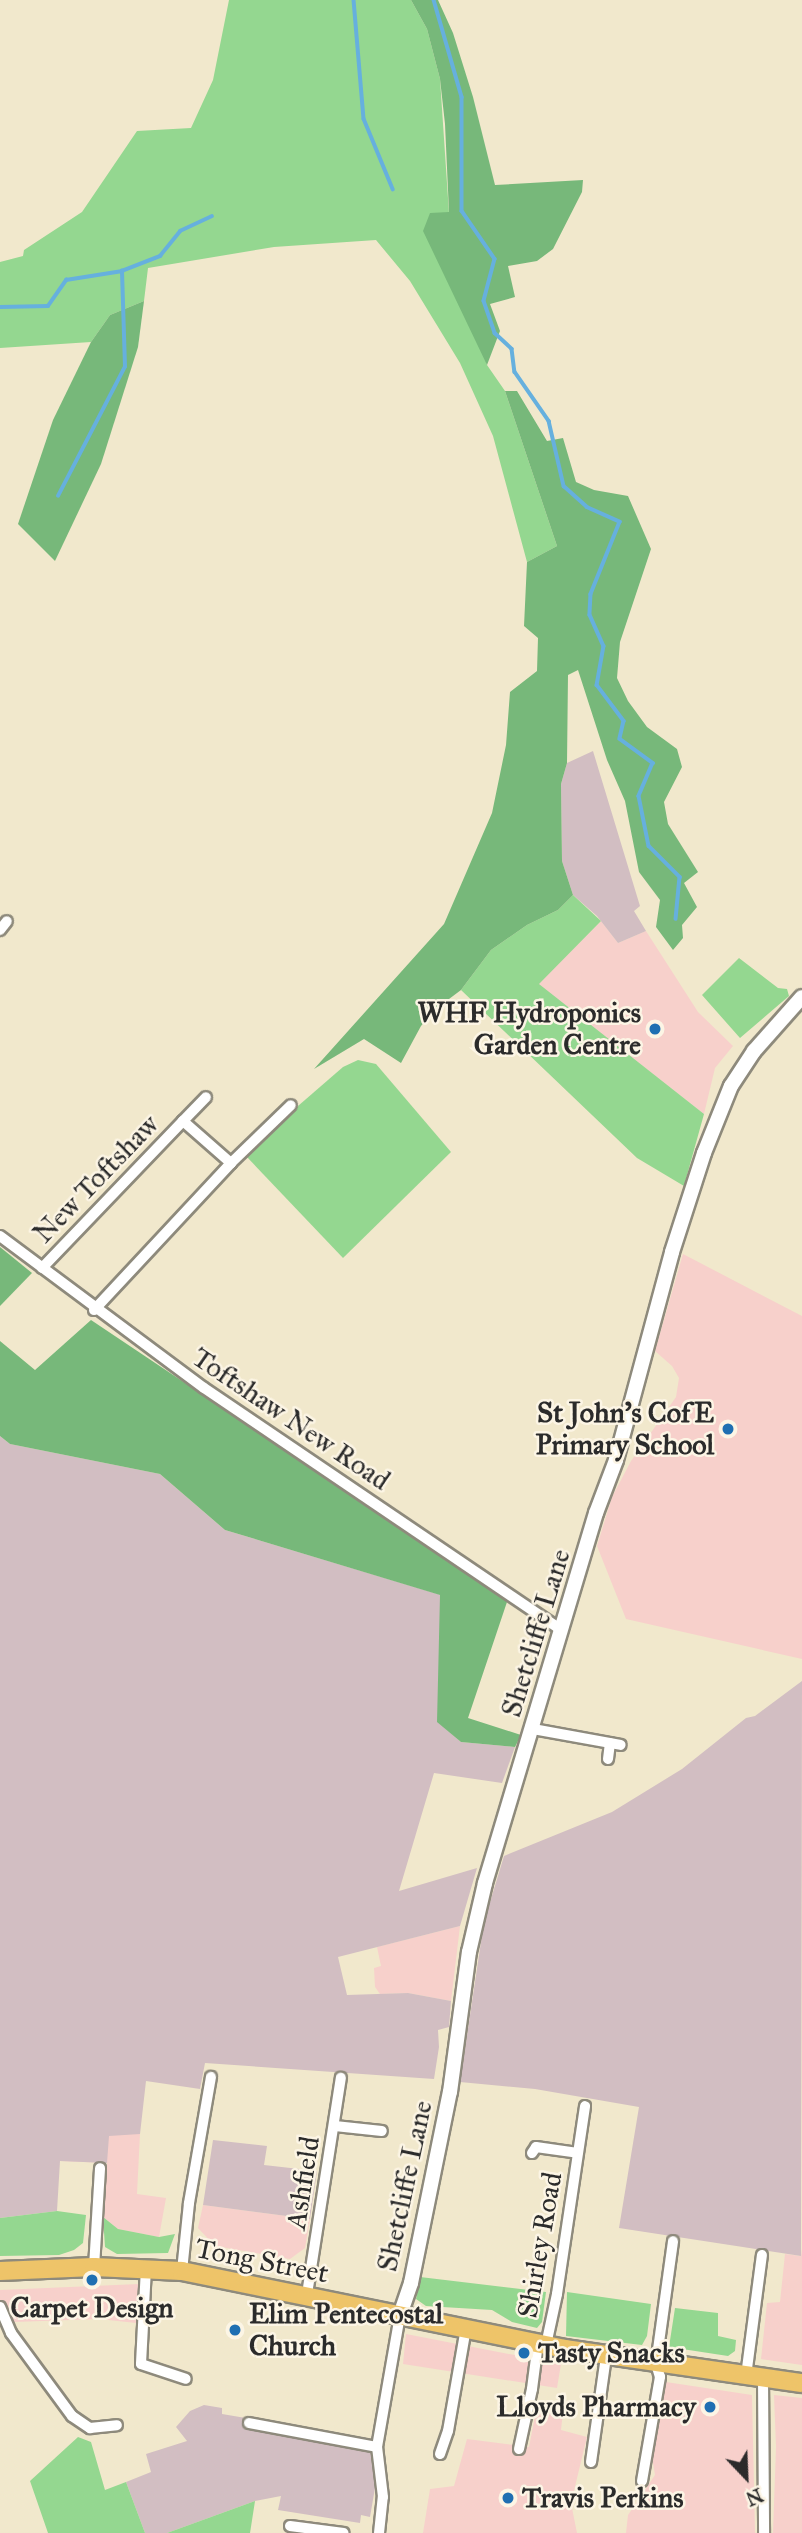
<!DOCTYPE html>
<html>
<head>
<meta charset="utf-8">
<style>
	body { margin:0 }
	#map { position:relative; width:802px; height:2533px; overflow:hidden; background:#f1e8cc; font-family:"IM FELL Great Primer",serif }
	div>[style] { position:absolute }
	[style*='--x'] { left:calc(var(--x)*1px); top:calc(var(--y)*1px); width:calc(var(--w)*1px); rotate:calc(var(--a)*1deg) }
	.built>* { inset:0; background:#f7d0cb }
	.industrial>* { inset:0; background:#d2bec2 }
	.green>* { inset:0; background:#94d790 }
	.forest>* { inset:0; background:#77b87a }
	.stream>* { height:3.5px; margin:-1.75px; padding:0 1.75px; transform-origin:1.75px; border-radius:1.75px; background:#66b0de }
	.roads { filter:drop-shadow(2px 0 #8e8a7c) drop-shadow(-2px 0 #8e8a7c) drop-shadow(0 2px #8e8a7c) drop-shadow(0 -2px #8e8a7c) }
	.minor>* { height:10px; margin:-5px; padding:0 5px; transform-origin:5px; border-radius:5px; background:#fff }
	.tertiary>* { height:14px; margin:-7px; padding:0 7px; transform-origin:7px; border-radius:7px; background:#fff }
	.trunk>* { height:18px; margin:-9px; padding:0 9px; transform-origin:9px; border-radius:9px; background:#eec469 }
	.dots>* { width:19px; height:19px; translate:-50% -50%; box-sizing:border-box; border:4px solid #fcf5e5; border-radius:50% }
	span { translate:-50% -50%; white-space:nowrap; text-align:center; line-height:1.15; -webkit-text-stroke:5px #fcf5e5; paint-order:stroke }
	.poi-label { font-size:28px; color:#2b2b2b; font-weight:700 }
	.right { translate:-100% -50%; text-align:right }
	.left { translate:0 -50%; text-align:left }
	.street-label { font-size:28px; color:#2b2b2b }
	.north { position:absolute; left:711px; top:2442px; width:70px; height:70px; -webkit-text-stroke:5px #fcf5e5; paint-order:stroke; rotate:157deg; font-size:19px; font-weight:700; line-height:28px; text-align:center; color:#2b2b2b }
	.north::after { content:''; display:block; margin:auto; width:24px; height:32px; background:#2b2b2b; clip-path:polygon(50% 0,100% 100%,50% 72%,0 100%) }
</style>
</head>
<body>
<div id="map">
	<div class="built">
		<div style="clip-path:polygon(601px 921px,618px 943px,646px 931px,698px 1012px,733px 1046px,715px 1068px,704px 1114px,538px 984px)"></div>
		<div style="clip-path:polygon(683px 1254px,802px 1316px,802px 1659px,626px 1619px,597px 1546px,612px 1497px,631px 1461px,676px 1397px,679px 1378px,672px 1366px,655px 1351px)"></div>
		<div style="clip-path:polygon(460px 1926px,451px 2001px,408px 1993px,380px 1994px,375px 1987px,374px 1968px,381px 1966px,377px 1947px)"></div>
		<div style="clip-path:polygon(122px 2133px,140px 2134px,137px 2194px,166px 2198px,159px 2237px,118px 2229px,103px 2217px,107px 2163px,60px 2161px,109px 2135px)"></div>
		<div style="clip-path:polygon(203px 2205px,310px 2219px,305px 2248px,290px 2259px,215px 2246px,198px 2228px)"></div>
		<div style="clip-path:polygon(802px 2249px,802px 2365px,761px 2359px,767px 2303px,780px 2302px,785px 2254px,801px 2256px)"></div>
		<div style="clip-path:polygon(139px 2284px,136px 2323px,99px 2319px,14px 2322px,0 2318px,0 2290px)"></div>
		<div style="clip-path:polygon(406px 2334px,561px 2364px,557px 2388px,403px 2364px)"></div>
		<div style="clip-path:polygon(666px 2382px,752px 2395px,755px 2533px,626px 2533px,628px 2515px,655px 2475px,652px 2457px)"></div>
		<div style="clip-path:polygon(774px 2395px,802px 2398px,802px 2533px,773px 2533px,776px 2447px)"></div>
		<div style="clip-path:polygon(537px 2406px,563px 2412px,561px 2430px,587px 2437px,571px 2503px,577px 2533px,423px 2533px,430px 2489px,454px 2486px,467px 2439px,529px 2447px)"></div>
	</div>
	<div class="industrial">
		<div style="clip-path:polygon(593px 751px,640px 906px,634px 911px,646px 931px,618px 943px,597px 916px,573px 895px,562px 861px,561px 784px,567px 763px)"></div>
		<div style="clip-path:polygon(0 1436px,10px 1444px,160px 1474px,225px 1530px,441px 1595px,438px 1722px,461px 1742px,515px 1747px,502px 1783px,434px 1773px,399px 1891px,477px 1868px,460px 1926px,338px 1957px,347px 1995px,408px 1993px,451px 2001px,449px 2027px,438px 2030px,439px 2047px,434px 2079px,205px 2063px,200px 2089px,146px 2081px,140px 2134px,109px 2136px,107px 2163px,60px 2161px,57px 2211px,0 2218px)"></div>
		<div style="clip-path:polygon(802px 1681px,801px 2256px,619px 2228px,639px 2107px,535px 2089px,460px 2082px,484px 1922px,504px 1856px,612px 1812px,682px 1769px,746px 1718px,755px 1716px)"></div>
		<div style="clip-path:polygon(213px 2140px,267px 2146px,264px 2165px,317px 2171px,310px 2219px,203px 2205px)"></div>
		<div style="clip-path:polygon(204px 2405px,222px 2408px,222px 2414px,369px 2439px,375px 2488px,370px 2517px,361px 2515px,360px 2523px,278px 2510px,281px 2496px,255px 2501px,167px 2533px,145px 2533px,126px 2482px,151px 2472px,146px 2454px,187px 2441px,176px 2427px,190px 2411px)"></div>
	</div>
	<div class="green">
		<div style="clip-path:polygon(229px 0,411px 0,427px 29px,440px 79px,449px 213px,487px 365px,505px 391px,557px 546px,527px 562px,493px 436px,460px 363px,410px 281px,376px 240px,274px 247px,148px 268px,144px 301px,110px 315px,91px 342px,0 348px,0 262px,23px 256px,24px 250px,82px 212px,137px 131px,191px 128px,213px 80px)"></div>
		<div style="clip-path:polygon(573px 895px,601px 921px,539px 984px,704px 1114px,684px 1186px,637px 1158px,461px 990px,491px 950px,527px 925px,558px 910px)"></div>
		<div style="clip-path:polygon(739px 958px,778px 988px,787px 989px,789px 996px,740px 1038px,702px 995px)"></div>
		<div style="clip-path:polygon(358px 1060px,376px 1064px,451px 1152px,343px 1258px,246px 1156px,298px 1106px,343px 1067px)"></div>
		<div style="clip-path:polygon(57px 2211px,86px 2215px,83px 2243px,74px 2250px,59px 2255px,0 2256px,0 2218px)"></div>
		<div style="clip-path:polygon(103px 2217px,118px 2229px,159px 2237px,175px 2234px,168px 2253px,117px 2254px,105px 2247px)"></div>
		<div style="clip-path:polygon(420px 2277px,546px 2292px,542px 2322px,537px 2328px,512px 2322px,492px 2310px,426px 2306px,416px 2299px)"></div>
		<div style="clip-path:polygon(567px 2292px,651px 2304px,647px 2336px,642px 2345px,566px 2336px)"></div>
		<div style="clip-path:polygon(675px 2308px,718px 2313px,718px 2336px,736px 2340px,735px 2351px,728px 2356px,669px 2347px)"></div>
		<div style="clip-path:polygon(78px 2437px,91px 2442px,105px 2490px,126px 2482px,145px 2533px,48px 2533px,30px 2481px)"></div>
		<div style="clip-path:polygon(255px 2501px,250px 2533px,167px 2533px)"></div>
	</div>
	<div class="forest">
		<div style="clip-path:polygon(411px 0,438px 0,453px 33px,473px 97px,495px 185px,583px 180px,582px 192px,553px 249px,537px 261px,508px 266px,515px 297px,490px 304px,500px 331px,487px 365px,423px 231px,430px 213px,449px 212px,445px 124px,440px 79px,427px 29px)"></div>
		<div style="clip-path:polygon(144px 301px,138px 347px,101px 464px,55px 561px,18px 524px,53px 420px,91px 342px,110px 315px)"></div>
		<div style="clip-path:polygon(505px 391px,517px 391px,547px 441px,563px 438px,576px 482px,594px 490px,628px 496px,651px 549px,620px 642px,617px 678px,628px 701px,647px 727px,677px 749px,682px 767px,664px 802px,668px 824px,698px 872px,684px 883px,697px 907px,682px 925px,683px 938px,673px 950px,656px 927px,660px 900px,639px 872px,625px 801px,607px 760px,578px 670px,568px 675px,567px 763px,561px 784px,562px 861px,573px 895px,558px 910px,527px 925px,491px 950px,461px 990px,437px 1008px,421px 1026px,401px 1063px,364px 1039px,314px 1069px,444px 924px,492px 813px,506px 745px,510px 692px,537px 671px,538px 638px,524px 626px,527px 562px,557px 546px)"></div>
		<div style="clip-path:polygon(0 1247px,32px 1273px,0 1306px)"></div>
		<div style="clip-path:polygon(91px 1320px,508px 1599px,468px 1718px,521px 1735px,515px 1747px,461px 1742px,437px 1722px,440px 1595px,225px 1530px,160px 1474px,10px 1444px,0 1436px,0 1341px,35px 1370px)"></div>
	</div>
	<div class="stream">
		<div style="--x:354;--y:0;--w:119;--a:85.2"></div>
		<div style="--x:364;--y:119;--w:76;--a:67.5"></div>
		<div style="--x:434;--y:0;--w:101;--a:73.9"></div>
		<div style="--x:462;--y:97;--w:114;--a:90"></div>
		<div style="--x:462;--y:211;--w:58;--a:55.5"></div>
		<div style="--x:495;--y:259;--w:43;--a:104.7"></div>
		<div style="--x:484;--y:301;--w:34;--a:71"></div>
		<div style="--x:495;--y:333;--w:23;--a:43"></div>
		<div style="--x:512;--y:349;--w:23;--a:83"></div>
		<div style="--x:515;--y:372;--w:60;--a:55.2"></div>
		<div style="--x:549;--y:421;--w:67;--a:77"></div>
		<div style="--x:564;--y:486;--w:31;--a:42"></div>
		<div style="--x:587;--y:507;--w:36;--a:24"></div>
		<div style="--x:620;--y:522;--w:78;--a:111.9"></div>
		<div style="--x:591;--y:594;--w:21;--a:93"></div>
		<div style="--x:590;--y:615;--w:34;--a:66"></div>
		<div style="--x:604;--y:646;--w:40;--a:100"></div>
		<div style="--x:597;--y:685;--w:45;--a:53.1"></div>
		<div style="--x:624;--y:721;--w:18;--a:103"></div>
		<div style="--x:620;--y:739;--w:41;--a:36"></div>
		<div style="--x:653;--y:763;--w:36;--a:113"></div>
		<div style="--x:639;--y:796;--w:51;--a:78.7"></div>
		<div style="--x:649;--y:846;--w:44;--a:45"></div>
		<div style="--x:680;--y:877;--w:42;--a:95.4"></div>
		<div style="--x:0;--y:307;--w:48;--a:-1.2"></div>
		<div style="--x:48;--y:306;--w:32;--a:-55"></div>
		<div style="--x:66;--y:280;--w:57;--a:-9.1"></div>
		<div style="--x:122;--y:271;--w:41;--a:-21.5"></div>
		<div style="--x:160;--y:256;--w:32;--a:-51"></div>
		<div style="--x:180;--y:231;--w:35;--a:-25"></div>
		<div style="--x:58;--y:496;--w:145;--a:-62.6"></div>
		<div style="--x:125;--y:367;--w:96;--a:-91.8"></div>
	</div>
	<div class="roads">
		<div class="minor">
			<div style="--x:0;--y:930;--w:11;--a:-52"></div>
			<div style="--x:183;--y:1121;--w:33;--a:-46"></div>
			<div style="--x:0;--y:1236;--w:254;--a:36.7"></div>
			<div style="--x:204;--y:1388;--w:432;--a:34.1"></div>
			<div style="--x:42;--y:1268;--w:204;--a:-46.2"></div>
			<div style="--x:183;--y:1121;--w:64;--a:41.2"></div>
			<div style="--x:94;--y:1310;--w:201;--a:-47"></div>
			<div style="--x:231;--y:1163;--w:83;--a:-44"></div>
			<div style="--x:533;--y:1729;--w:89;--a:10.3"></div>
			<div style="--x:608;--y:1759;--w:16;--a:-83"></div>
			<div style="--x:335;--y:2126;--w:47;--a:6.1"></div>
			<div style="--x:532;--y:2153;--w:7;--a:-56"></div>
			<div style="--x:536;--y:2147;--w:42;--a:8.1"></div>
			<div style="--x:94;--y:2267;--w:99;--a:-86.5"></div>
			<div style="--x:146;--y:2268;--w:96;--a:93"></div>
			<div style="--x:141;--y:2364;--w:47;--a:18.4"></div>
			<div style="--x:182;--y:2271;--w:68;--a:-84.1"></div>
			<div style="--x:189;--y:2203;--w:128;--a:-80.1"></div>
			<div style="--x:307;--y:2294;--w:219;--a:-81.1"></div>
			<div style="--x:0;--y:2307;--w:28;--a:67"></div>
			<div style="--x:11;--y:2333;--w:103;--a:53.7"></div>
			<div style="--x:72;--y:2416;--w:22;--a:34"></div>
			<div style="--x:90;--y:2428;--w:27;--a:-6"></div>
			<div style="--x:546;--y:2345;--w:52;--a:-77.8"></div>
			<div style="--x:557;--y:2294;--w:190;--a:-81.5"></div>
			<div style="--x:746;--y:2376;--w:122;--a:-82.5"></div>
			<div style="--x:763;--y:2378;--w:155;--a:89.6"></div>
			<div style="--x:249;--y:2423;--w:130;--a:10.6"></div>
			<div style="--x:519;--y:2449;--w:61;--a:-77.8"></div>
			<div style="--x:532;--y:2389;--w:46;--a:-82.6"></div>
			<div style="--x:440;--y:2454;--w:24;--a:-71"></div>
			<div style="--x:448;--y:2431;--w:105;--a:-80.1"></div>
			<div style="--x:591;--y:2462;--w:107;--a:-81.9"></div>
			<div style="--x:642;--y:2481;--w:106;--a:-80.2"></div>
			<div style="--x:660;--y:2377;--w:14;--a:-107"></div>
			<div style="--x:656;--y:2364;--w:124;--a:-82.1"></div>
			<div style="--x:290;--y:2526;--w:54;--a:7.4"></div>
			<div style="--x:379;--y:2533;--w:36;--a:-84"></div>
			<div style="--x:383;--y:2497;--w:50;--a:-96.8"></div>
			<div style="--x:377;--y:2447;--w:134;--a:-80.1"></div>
		</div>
		<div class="tertiary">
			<div style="--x:400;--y:2315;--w:34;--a:-71"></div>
			<div style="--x:411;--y:2283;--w:195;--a:-78.5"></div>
			<div style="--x:450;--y:2092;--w:141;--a:-82.3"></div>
			<div style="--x:469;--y:1952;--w:71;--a:-76.9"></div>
			<div style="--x:485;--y:1883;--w:386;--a:-73.3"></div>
			<div style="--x:596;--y:1513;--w:57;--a:-69.3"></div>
			<div style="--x:616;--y:1460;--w:215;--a:-74.9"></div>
			<div style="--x:672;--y:1252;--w:104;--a:-72.1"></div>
			<div style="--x:704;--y:1153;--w:72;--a:-68.1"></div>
			<div style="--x:731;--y:1086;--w:42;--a:-56.7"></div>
			<div style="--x:754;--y:1051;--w:72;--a:-48.4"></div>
		</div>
		<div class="trunk">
			<div style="--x:0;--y:2271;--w:94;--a:-2.4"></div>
			<div style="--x:94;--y:2267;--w:88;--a:2.6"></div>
			<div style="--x:182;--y:2271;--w:391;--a:11.5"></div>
			<div style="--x:565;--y:2349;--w:239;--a:8.2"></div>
		</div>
	</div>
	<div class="dots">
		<div style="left:655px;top:1029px;background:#1f6fb2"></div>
		<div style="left:728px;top:1429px;background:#1f6fb2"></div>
		<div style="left:92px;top:2280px;background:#1f6fb2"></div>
		<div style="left:235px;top:2330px;background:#1f6fb2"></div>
		<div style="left:524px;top:2353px;background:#1f6fb2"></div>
		<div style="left:710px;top:2407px;background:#1f6fb2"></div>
		<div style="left:508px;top:2498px;background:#1f6fb2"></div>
	</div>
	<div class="poi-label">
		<span class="right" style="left:641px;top:1029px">WHF Hydroponics<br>Garden Centre</span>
		<span class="right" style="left:714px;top:1429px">St John's CofE<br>Primary School</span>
		<span style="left:92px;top:2308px">Carpet Design</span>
		<span class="left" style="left:249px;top:2330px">Elim Pentecostal<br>Church</span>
		<span class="left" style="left:538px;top:2353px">Tasty Snacks</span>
		<span class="right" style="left:696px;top:2407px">Lloyds Pharmacy</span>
		<span class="left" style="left:522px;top:2498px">Travis Perkins</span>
	</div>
	<div class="street-label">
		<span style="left:96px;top:1179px;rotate:-46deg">New Toftshaw</span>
		<span style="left:291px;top:1419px;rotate:34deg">Toftshaw New Road</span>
		<span style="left:536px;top:1633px;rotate:-73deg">Shetcliffe Lane</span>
		<span style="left:303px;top:2183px;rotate:-81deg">Ashfield</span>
		<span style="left:405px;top:2186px;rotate:-78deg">Shetcliffe Lane</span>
		<span style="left:540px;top:2245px;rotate:-80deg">Shirley Road</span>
		<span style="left:262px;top:2261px;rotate:11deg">Tong Street</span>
	</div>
	<div class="north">N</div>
</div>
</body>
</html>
